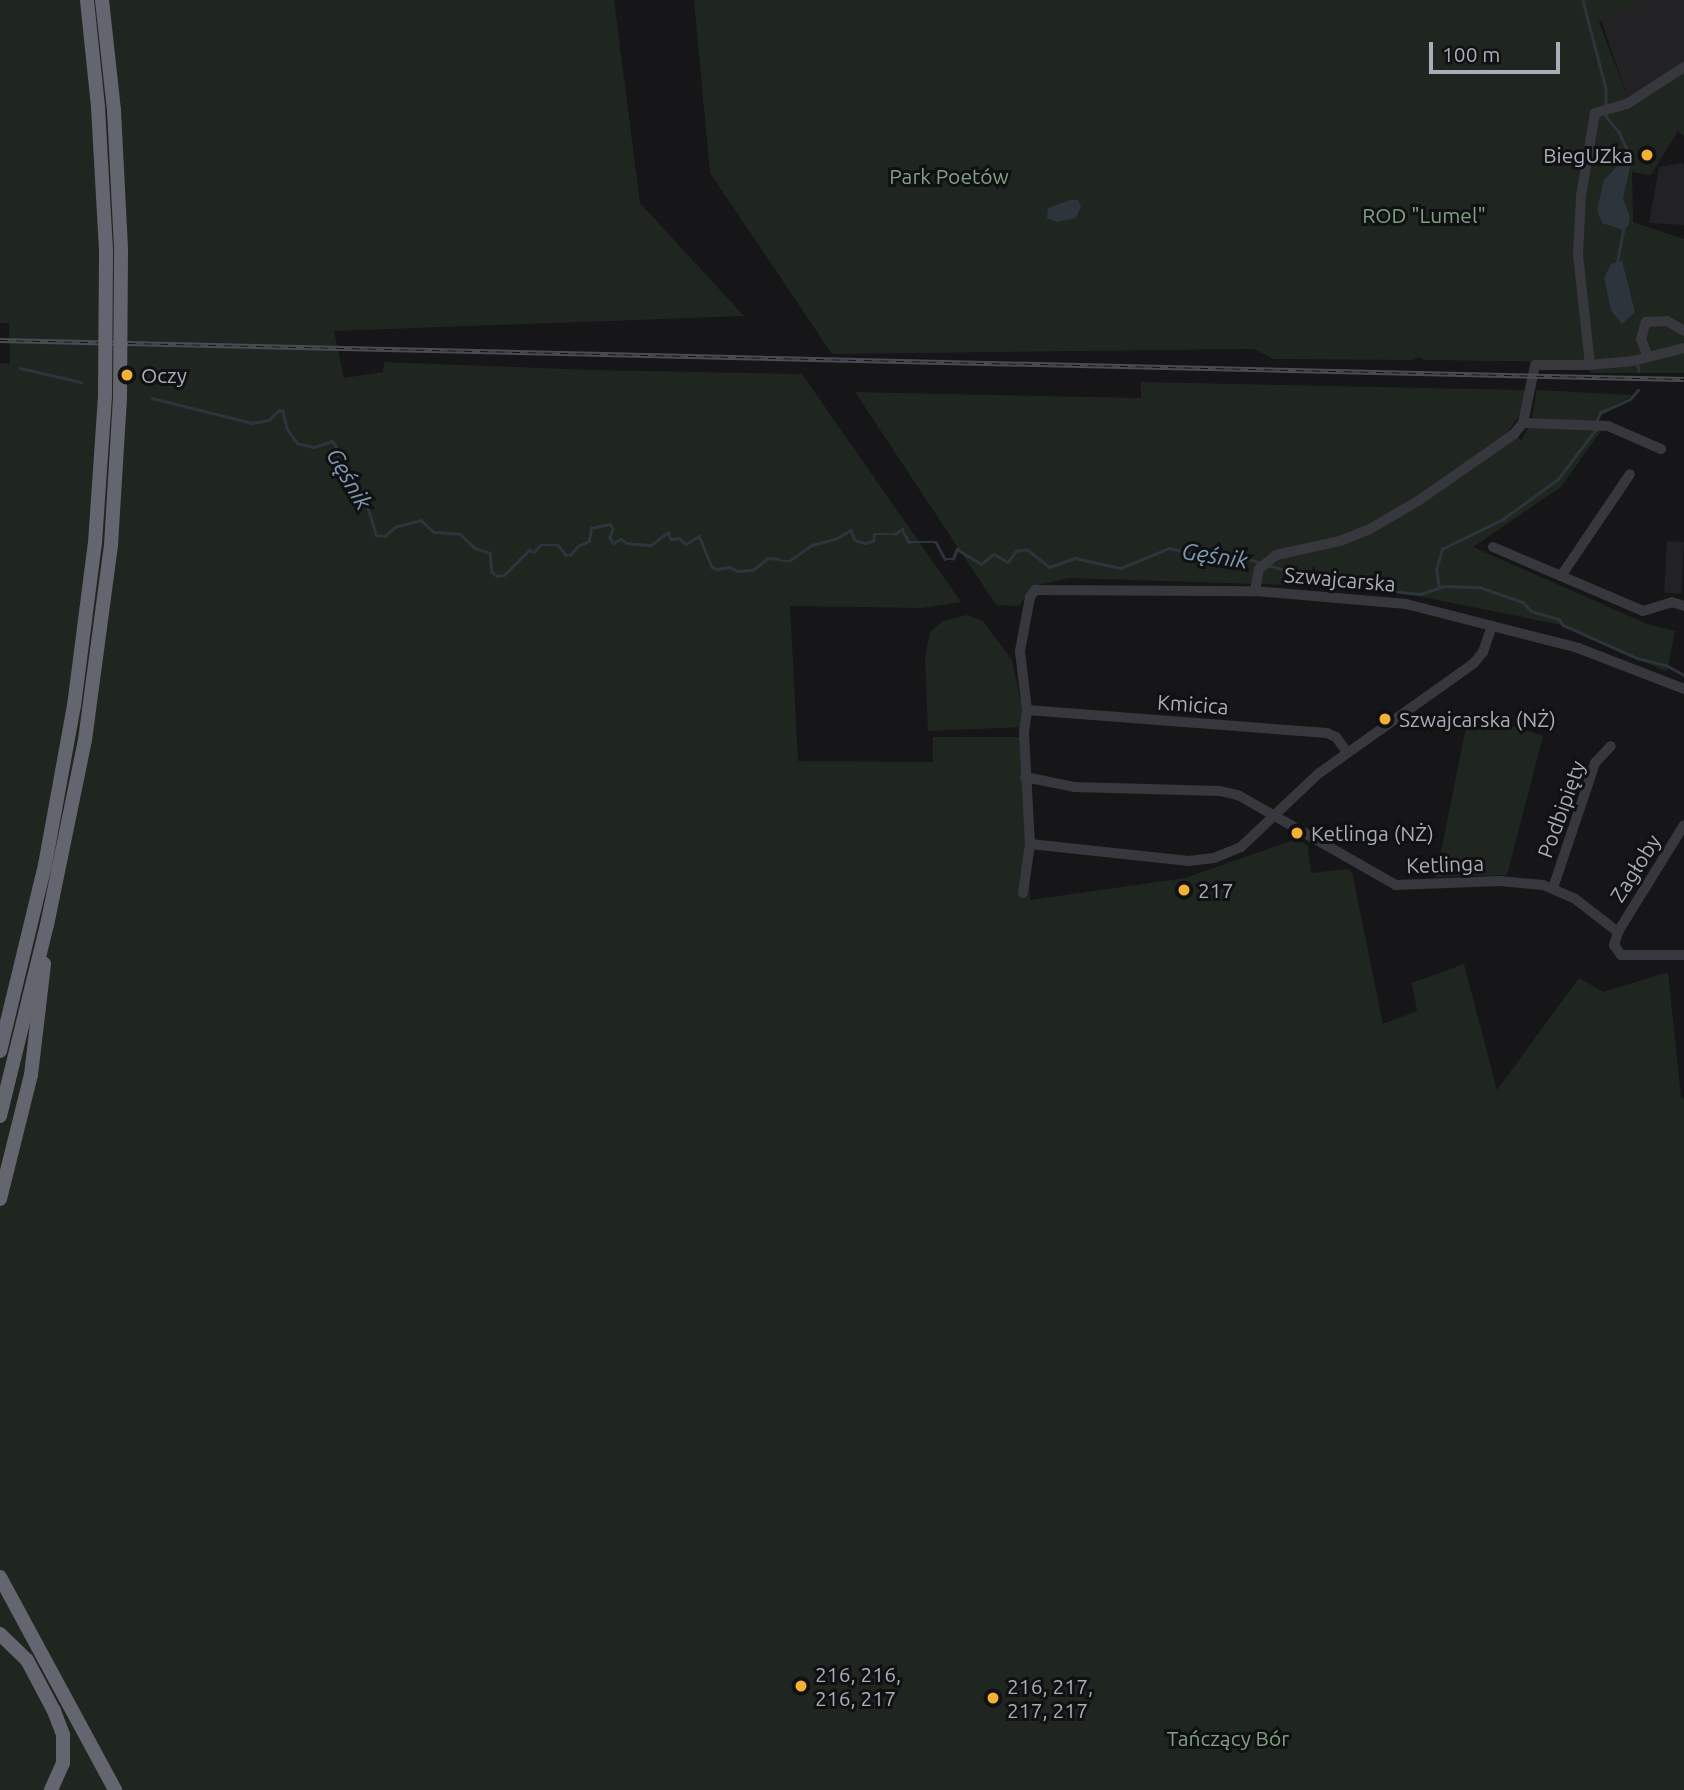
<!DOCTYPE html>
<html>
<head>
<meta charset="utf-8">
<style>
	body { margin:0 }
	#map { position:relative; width:1684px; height:1790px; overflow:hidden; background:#161618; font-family:Ubuntu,sans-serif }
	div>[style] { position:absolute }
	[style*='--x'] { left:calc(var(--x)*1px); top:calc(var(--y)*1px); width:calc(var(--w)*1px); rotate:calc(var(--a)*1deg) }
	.built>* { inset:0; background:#222225; transform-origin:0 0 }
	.green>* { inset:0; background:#1e261f }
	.water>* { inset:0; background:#2c353c }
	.stream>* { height:2.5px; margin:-1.25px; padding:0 1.25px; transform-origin:1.25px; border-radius:1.25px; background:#2c353c }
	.minor>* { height:10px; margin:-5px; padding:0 5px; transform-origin:5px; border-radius:5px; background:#37383d }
	.highway>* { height:14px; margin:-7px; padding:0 7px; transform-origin:7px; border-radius:7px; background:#63666e }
	.rail>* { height:5px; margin-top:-2.5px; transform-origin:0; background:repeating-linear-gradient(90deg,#111113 0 8px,#4a4c52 0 16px); box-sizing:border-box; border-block:2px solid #4a4c52 }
	.highway-bridge>* { height:14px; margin:-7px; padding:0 7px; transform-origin:7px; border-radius:7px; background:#63666e }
	.dots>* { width:19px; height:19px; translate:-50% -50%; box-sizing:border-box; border:4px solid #111113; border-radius:50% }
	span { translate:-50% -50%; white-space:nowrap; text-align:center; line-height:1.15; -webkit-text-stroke:6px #111113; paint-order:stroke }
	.poi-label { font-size:21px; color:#a8adb8 }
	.right { translate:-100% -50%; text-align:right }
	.left { translate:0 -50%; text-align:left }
	.park-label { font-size:21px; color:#7fa381 }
	.street-label { font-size:21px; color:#a8adb8 }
	.water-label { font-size:23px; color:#7f9bb3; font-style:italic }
	.scale { position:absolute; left:1429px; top:42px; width:131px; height:32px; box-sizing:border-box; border:4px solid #a8adb8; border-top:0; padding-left:9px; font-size:21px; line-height:24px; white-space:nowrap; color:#a8adb8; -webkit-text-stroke:5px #111113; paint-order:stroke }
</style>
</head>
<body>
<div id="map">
	<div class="built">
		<div style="clip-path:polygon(1594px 0,1684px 0,1684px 66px,1629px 101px)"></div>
		<div style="clip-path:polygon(1681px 163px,1684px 165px,1684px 225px,1649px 223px,1659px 167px)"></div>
		<div style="left:1667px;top:541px;width:17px;height:52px;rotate:3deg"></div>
	</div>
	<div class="green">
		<div style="clip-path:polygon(0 0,614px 0,640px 203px,744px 316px,334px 331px,344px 378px,383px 372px,384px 362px,594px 370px,802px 374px,961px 602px,922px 608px,790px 606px,798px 761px,933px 762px,933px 737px,1025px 737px,1030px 900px,1185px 878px,1296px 839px,1308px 846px,1311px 873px,1347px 869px,1352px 872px,1383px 1024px,1417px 1011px,1412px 983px,1464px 964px,1497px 1090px,1579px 978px,1603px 992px,1668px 972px,1681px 1097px,1684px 1099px,1684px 1790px,0 1790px,0 363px,10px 364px,9px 323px,0 323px)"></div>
		<div style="clip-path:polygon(evenodd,694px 0,1636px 0,1635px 6px,1599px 22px,1629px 101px,1684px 67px,1684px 136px,1678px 131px,1651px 175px,1632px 172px,1633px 222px,1684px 239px,1684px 343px,1631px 358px,1594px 362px,1426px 360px,1419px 357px,1413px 360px,1273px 359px,1254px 349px,832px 354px,710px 173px,694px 0,1622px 261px,1635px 312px,1617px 317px,1611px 311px,1604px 278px,1611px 264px,1622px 261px)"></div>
		<div style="clip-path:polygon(1684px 351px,1684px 373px,1590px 373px,1590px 367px)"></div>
		<div style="clip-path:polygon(1141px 382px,1525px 390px,1520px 415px,1509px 430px,1521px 440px,1531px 424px,1537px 390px,1633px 395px,1596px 416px,1603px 428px,1561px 487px,1473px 547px,1647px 624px,1675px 631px,1667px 672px,1562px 625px,1377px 588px,1069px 578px,1033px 586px,1019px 606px,996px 605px,855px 392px,1141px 398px)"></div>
		<div style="clip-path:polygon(967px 615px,983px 621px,1012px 660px,1022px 707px,1021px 727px,928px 731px,925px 657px,930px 632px,943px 621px)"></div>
		<div style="clip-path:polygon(1469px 712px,1543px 736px,1507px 875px,1436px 877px)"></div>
	</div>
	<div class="water">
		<div style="clip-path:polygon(1626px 157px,1632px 159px,1623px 198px,1630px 218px,1628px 226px,1623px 230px,1602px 223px,1597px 210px,1604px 180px)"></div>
		<div style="clip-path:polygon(1070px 200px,1078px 200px,1081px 206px,1076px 218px,1057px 222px,1047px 218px,1048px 208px)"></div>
		<div style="clip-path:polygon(1622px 260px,1635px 312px,1622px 324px,1611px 311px,1604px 278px,1611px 264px)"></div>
	</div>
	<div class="stream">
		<div style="--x:1583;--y:0;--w:92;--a:75.5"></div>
		<div style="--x:1606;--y:89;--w:27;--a:90"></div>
		<div style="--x:1606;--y:116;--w:21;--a:51"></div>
		<div style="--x:1619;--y:132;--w:19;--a:65"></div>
		<div style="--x:1627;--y:149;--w:8;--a:97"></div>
		<div style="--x:1617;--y:262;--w:33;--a:-79"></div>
		<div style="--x:1638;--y:365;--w:6;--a:81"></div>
		<div style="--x:20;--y:368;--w:63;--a:12.9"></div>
		<div style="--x:152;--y:398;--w:103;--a:14"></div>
		<div style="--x:252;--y:423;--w:17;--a:-10"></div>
		<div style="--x:269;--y:420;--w:14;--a:-45"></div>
		<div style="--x:279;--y:410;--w:4;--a:14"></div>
		<div style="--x:283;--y:411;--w:17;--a:77"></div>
		<div style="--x:287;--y:428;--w:18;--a:56"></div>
		<div style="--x:297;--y:443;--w:17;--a:13"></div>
		<div style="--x:314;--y:447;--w:19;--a:-18"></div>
		<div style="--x:332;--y:441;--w:6;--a:51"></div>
		<div style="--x:336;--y:446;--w:34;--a:75"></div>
		<div style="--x:345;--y:479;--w:14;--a:30"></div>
		<div style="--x:357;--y:486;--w:14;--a:56"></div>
		<div style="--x:365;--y:498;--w:39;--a:73"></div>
		<div style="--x:376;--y:535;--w:9;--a:6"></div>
		<div style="--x:385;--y:536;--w:13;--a:-42"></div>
		<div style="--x:395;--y:527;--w:27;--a:-15"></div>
		<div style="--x:421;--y:520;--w:18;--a:43"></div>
		<div style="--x:434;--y:532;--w:26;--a:4"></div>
		<div style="--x:460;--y:534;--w:21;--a:43"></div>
		<div style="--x:475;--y:548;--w:16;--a:18"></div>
		<div style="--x:490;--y:553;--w:19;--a:84"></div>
		<div style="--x:492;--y:572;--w:6;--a:39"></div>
		<div style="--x:497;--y:576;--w:7;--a:-8"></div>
		<div style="--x:504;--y:575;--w:35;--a:-45"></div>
		<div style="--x:529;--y:550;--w:5;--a:22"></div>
		<div style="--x:534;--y:552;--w:9;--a:-49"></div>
		<div style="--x:540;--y:545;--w:18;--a:0"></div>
		<div style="--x:558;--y:545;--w:13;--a:51"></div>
		<div style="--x:566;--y:555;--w:4;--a:0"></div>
		<div style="--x:570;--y:555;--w:12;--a:-48"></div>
		<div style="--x:578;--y:546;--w:12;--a:-24"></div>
		<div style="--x:589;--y:541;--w:13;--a:-81"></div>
		<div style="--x:591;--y:528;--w:19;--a:-12"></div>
		<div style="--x:610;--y:524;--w:5;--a:53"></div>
		<div style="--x:613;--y:528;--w:10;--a:107"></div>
		<div style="--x:610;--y:538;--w:6;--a:59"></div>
		<div style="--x:613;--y:543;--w:9;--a:-27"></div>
		<div style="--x:621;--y:539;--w:7;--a:34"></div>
		<div style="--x:627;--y:543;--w:24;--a:5"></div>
		<div style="--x:651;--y:545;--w:21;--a:-37"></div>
		<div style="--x:668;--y:532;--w:8;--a:67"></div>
		<div style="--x:671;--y:539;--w:8;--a:-7"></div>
		<div style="--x:679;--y:538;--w:9;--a:41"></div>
		<div style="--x:686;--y:544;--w:15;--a:-32"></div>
		<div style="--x:699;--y:536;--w:34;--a:67"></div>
		<div style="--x:712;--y:567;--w:4;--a:27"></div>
		<div style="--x:716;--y:569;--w:14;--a:-8"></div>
		<div style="--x:730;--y:567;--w:8;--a:30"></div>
		<div style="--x:737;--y:571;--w:16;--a:-4"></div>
		<div style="--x:753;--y:570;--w:19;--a:-39"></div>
		<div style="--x:768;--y:558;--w:11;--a:5"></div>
		<div style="--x:1596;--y:422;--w:10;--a:-66"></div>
		<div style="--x:1600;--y:413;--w:33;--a:-25"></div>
		<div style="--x:1630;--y:399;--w:12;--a:-48"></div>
		<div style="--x:781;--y:561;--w:8;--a:0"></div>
		<div style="--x:789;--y:561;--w:28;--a:-35"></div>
		<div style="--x:812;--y:545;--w:24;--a:-15"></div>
		<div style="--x:835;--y:539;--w:18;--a:-29"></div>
		<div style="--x:851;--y:530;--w:11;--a:68"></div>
		<div style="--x:855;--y:540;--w:10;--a:17"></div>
		<div style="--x:865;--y:543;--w:8;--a:-14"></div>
		<div style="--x:873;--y:541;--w:7;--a:-82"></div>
		<div style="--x:874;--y:534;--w:21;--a:0"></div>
		<div style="--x:895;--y:534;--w:9;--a:-36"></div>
		<div style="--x:902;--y:529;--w:15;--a:62"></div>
		<div style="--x:909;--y:542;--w:27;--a:0"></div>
		<div style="--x:936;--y:542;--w:19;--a:62"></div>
		<div style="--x:945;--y:559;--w:8;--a:0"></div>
		<div style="--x:953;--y:559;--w:11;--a:-68"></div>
		<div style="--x:957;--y:549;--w:28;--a:32"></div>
		<div style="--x:981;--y:564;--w:16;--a:-38"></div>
		<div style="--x:994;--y:554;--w:16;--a:30"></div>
		<div style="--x:1008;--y:562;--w:14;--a:-54"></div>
		<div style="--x:1016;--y:551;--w:11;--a:-10"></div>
		<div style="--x:1027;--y:549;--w:28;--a:39"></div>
		<div style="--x:1049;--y:567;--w:28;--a:-19"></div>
		<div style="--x:1075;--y:558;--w:47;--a:12.3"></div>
		<div style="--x:1121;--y:568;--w:52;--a:-22.6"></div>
		<div style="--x:1169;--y:548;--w:37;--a:13"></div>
		<div style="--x:1205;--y:556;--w:38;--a:2"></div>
		<div style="--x:1243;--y:557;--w:18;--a:19"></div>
		<div style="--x:1267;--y:565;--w:78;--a:15.6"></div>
		<div style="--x:1342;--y:586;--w:78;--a:5.9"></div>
		<div style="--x:1420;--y:594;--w:26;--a:-18"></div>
		<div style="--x:1445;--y:586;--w:34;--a:2"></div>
		<div style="--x:1479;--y:587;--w:46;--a:18.8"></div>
		<div style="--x:1523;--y:602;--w:12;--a:48"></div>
		<div style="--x:1531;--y:611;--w:29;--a:16"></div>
		<div style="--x:1559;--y:619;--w:7;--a:56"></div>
		<div style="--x:1563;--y:625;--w:81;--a:24"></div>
		<div style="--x:1637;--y:658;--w:30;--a:14"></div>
		<div style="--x:1666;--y:665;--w:21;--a:29"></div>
		<div style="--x:1439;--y:588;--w:18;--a:-99"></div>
		<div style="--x:1436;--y:570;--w:22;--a:-74"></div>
		<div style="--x:1442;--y:549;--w:68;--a:-26.2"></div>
		<div style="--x:1503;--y:519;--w:68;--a:-36"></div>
		<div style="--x:1558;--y:479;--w:63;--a:-52.8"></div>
	</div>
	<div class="minor">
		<div style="--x:1648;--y:357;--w:19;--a:-111"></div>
		<div style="--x:1641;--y:339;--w:18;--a:-74"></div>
		<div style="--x:1646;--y:322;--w:21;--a:-3"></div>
		<div style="--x:1667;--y:321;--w:20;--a:30"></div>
		<div style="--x:1590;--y:365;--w:111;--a:-96.2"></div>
		<div style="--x:1578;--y:255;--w:59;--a:-87.1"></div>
		<div style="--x:1581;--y:196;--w:84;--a:-80.4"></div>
		<div style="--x:1595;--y:113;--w:33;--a:-16"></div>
		<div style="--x:1627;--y:104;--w:68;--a:-33"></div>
		<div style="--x:1523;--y:423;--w:85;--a:2"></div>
		<div style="--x:1608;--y:426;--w:58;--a:23.5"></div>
		<div style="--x:1493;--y:547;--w:163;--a:23.1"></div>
		<div style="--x:1643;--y:611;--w:30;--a:-17"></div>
		<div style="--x:1672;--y:602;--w:13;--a:18"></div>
		<div style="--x:1561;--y:576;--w:123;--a:-55.9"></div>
		<div style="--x:1255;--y:591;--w:22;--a:-80"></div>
		<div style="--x:1259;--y:569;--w:22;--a:-39"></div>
		<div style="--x:1276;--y:555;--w:66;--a:-12.3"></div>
		<div style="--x:1340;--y:541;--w:32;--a:-22"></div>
		<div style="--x:1370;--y:529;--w:56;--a:-30.3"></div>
		<div style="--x:1418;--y:501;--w:117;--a:-34.9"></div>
		<div style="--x:1514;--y:434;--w:14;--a:-51"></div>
		<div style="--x:1523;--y:423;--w:59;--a:-78.3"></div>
		<div style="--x:1535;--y:365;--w:55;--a:0"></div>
		<div style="--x:1590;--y:365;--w:43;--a:-5.3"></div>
		<div style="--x:1633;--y:361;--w:53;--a:-14.3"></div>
		<div style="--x:1027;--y:710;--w:301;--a:4.4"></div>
		<div style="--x:1327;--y:733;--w:10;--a:24"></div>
		<div style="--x:1336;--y:737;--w:19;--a:54"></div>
		<div style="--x:1025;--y:777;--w:50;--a:11.5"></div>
		<div style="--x:1074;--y:787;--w:146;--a:1.6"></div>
		<div style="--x:1220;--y:791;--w:18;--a:13"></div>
		<div style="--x:1238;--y:795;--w:182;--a:29.7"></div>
		<div style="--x:1396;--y:885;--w:104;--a:-2.2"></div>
		<div style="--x:1500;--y:881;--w:43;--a:5.3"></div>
		<div style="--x:1543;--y:885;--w:34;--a:23"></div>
		<div style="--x:1574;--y:898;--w:56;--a:37.7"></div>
		<div style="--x:1684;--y:825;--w:126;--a:121.7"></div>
		<div style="--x:1618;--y:932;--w:14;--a:107"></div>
		<div style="--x:1614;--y:945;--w:12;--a:55"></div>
		<div style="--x:1621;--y:955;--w:63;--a:0"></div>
		<div style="--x:1030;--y:844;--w:160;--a:6.1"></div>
		<div style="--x:1189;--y:861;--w:25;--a:-7"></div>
		<div style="--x:1214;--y:858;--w:29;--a:-22"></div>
		<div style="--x:1241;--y:847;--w:106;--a:-43.5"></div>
		<div style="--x:1318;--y:774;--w:191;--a:-35.4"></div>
		<div style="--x:1474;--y:663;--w:14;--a:-51"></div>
		<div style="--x:1483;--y:652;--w:28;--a:-71"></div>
		<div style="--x:1553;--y:888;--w:132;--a:-71.4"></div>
		<div style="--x:1595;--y:763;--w:23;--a:-47"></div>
		<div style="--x:1023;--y:893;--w:49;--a:-81.9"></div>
		<div style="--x:1030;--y:844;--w:112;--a:-93.1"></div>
		<div style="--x:1024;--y:732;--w:22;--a:-82"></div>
		<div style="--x:1027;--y:710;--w:59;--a:-96.8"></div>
		<div style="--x:1020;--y:651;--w:55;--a:-79.5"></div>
		<div style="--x:1030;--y:597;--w:9;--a:-54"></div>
		<div style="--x:1035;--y:590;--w:220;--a:0.3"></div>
		<div style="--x:1255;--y:591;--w:152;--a:4.9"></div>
		<div style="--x:1406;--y:604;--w:178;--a:14.3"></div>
		<div style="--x:1578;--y:648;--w:114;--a:21.1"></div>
	</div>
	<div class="highway">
		<div style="--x:87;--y:0;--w:108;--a:84.1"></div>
		<div style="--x:98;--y:107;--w:143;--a:86.8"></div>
		<div style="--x:102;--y:0;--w:111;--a:83.8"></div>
		<div style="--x:114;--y:110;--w:140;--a:87.1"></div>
		<div style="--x:0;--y:1051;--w:191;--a:-76.4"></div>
		<div style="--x:45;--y:865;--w:162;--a:-79.7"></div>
		<div style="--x:74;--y:706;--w:164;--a:-82.7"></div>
		<div style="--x:95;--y:543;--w:147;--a:-86.1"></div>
		<div style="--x:0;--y:1116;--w:197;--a:-76.2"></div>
		<div style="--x:47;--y:925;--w:189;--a:-78.4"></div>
		<div style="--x:85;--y:740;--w:197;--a:-82.4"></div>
		<div style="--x:111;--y:545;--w:148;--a:-86.5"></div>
		<div style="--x:0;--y:1199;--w:128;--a:-76"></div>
		<div style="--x:31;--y:1075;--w:112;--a:-83.3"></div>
		<div style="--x:0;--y:1577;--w:242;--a:61.6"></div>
		<div style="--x:0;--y:1634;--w:37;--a:44"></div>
		<div style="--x:27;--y:1660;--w:58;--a:62.1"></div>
		<div style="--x:54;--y:1711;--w:26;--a:69"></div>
		<div style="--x:63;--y:1735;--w:28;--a:90"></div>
		<div style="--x:63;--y:1763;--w:30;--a:114"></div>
	</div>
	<div class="rail">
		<div style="--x:0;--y:340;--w:1684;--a:1.33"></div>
	</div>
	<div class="highway-bridge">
		<div style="--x:105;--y:396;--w:146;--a:-89.6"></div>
		<div style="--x:120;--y:397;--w:147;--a:-89.6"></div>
	</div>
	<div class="dots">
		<div style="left:1647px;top:155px;background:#f2b134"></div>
		<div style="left:127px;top:375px;background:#f2b134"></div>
		<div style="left:1385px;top:719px;background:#f2b134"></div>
		<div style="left:1297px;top:833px;background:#f2b134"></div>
		<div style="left:1184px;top:890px;background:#f2b134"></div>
		<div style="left:801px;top:1686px;background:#f2b134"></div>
		<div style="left:993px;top:1698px;background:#f2b134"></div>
	</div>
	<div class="poi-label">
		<span class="right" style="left:1633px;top:155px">BiegUZka</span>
		<span class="left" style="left:141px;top:375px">Oczy</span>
		<span class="left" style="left:1399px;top:719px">Szwajcarska (NŻ)</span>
		<span class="left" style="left:1311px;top:833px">Ketlinga (NŻ)</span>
		<span class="left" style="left:1198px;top:890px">217</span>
		<span class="left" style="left:815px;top:1686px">216, 216,<br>216, 217</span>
		<span class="left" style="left:1007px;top:1698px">216, 217,<br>217, 217</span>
	</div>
	<div class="park-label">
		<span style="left:949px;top:176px">Park Poetów</span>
		<span style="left:1424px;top:215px">ROD "Lumel"</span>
		<span style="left:1228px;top:1738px">Tańczący Bór</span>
	</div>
	<div class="street-label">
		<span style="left:1340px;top:579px;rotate:5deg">Szwajcarska</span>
		<span style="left:1193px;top:704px;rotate:4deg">Kmicica</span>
		<span style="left:1561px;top:809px;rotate:-70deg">Podbipięty</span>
		<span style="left:1445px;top:864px;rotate:-2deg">Ketlinga</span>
		<span style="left:1635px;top:868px;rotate:-58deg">Zagłoby</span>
	</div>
	<div class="water-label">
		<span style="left:349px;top:479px;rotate:60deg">Gęśnik</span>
		<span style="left:1215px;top:556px;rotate:9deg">Gęśnik</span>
	</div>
	<div class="scale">100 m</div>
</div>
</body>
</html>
